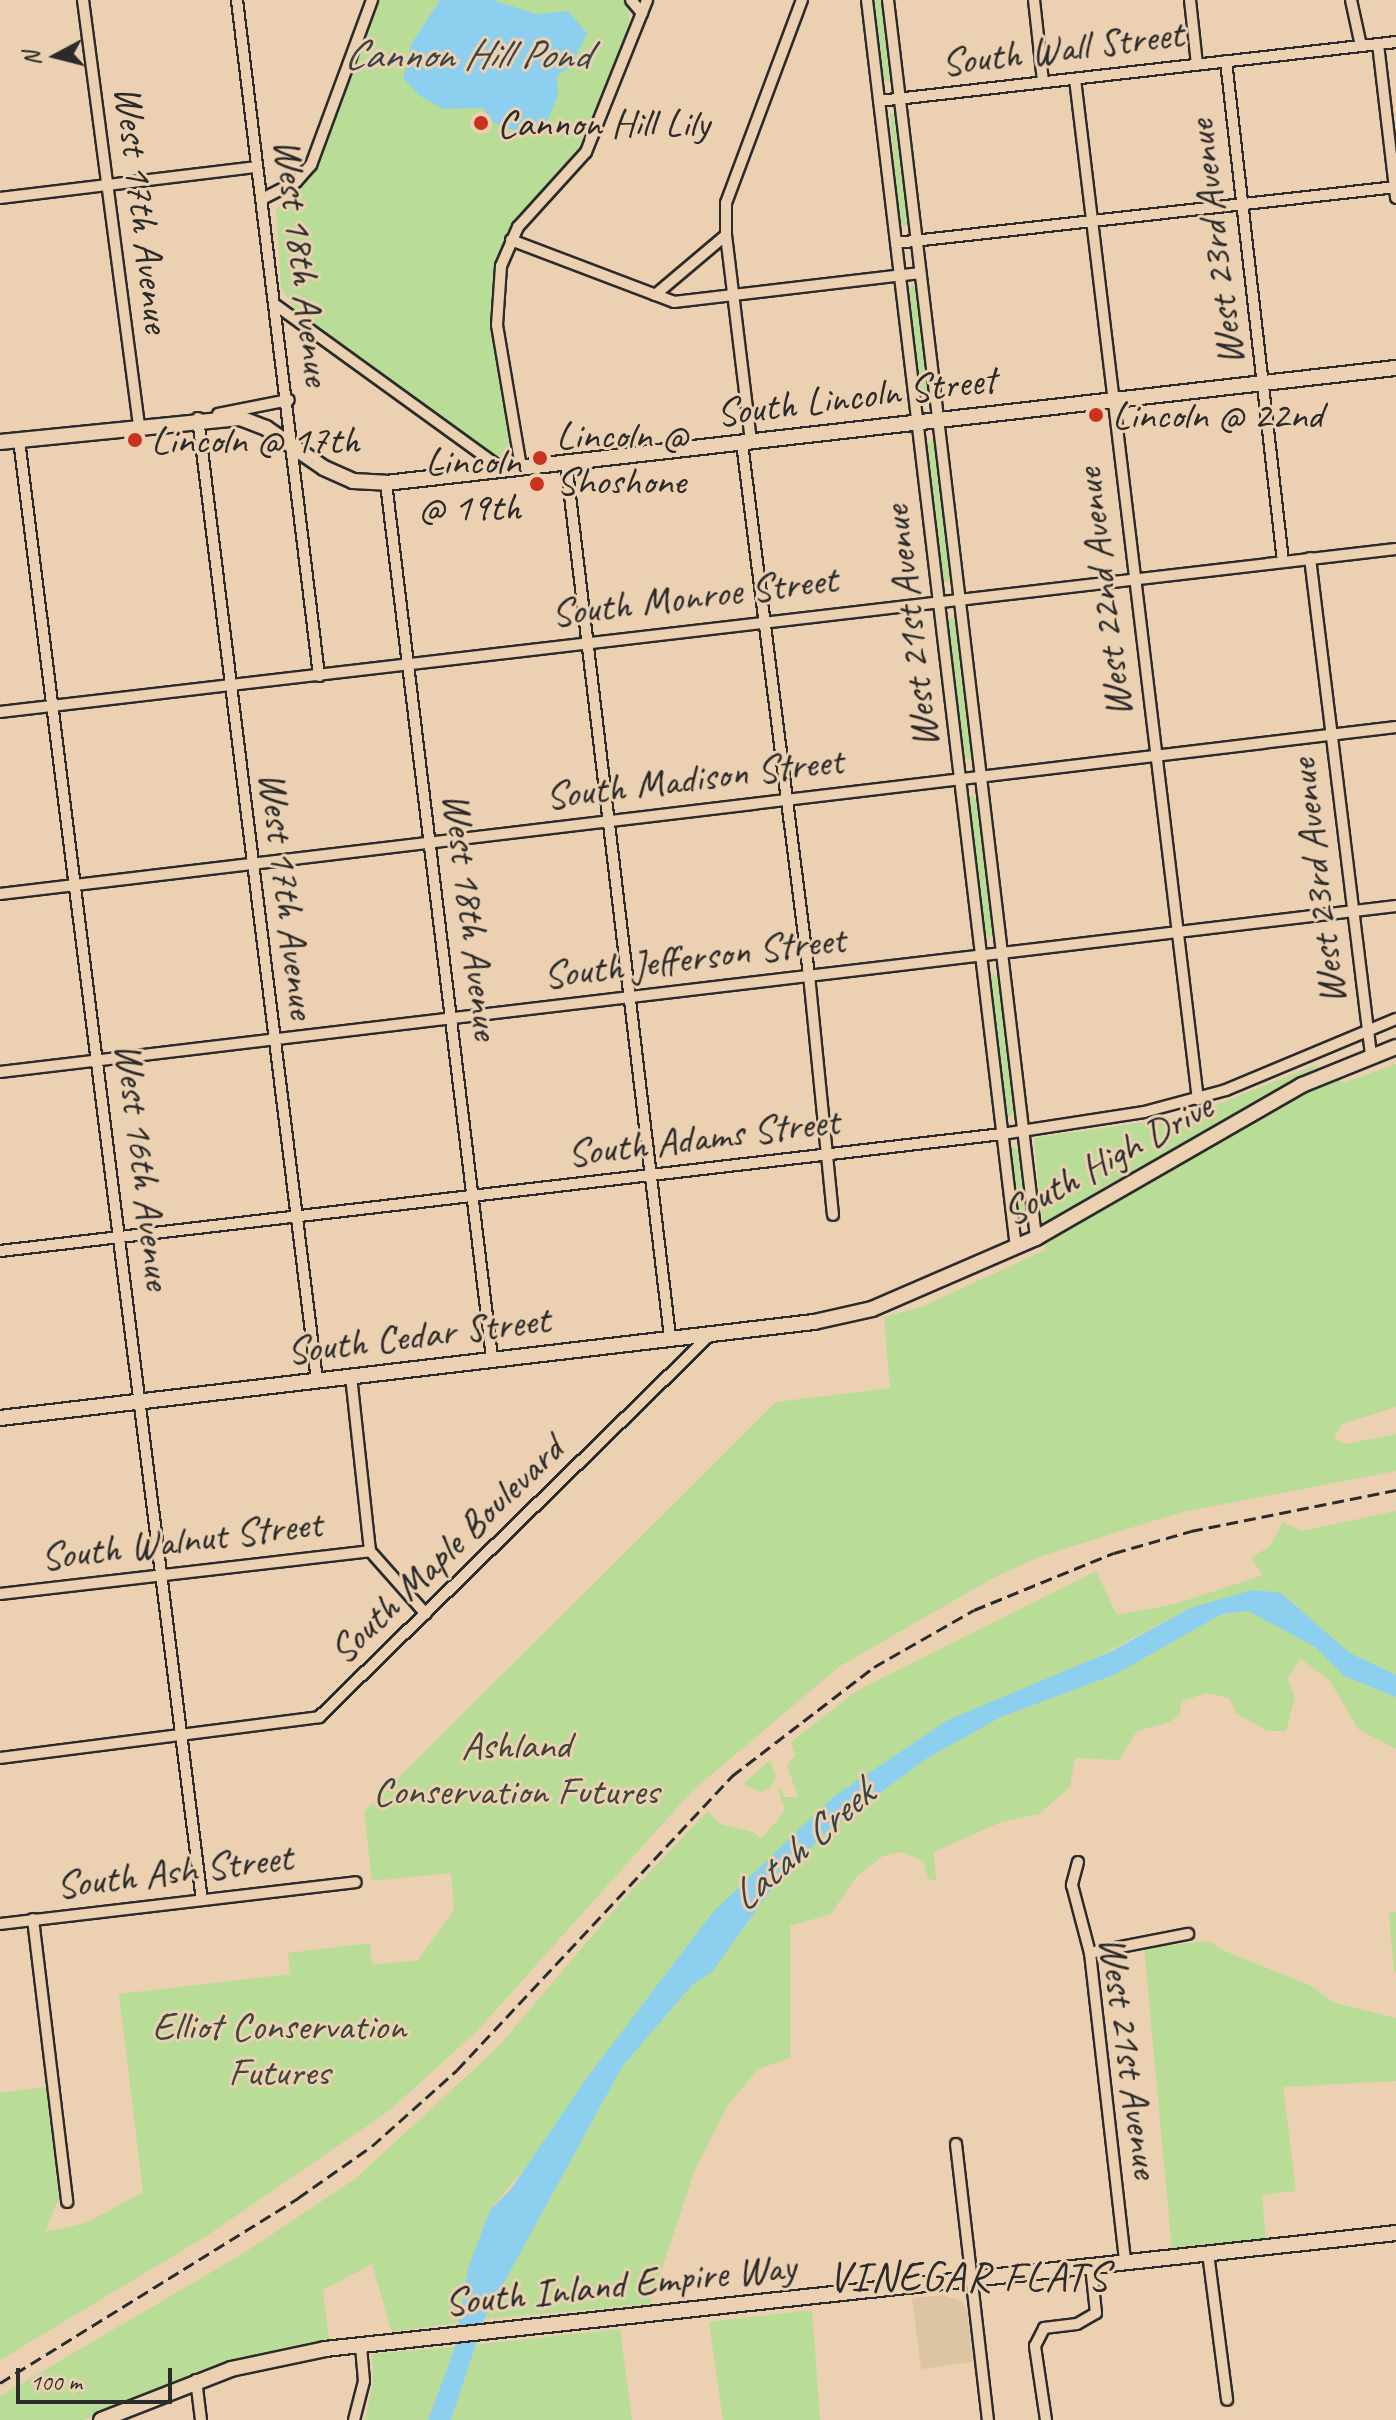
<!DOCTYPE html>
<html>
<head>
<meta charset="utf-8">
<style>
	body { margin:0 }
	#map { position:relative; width:1396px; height:2420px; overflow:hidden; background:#ebd1b2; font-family:Caveat,sans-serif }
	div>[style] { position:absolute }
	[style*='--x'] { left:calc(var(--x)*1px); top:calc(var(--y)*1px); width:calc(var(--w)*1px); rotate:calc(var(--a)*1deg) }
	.built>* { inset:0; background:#ddc4a2 }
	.green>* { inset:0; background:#b9dc96 }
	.water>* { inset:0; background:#8dcfee }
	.roads { filter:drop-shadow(2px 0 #2b2b2b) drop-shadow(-2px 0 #2b2b2b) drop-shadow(0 2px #2b2b2b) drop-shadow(0 -2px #2b2b2b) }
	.street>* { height:10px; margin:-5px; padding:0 5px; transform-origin:5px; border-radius:5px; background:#ebd1b2 }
	.secondary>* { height:14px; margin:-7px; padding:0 7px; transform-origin:7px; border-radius:7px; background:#ebd1b2 }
	.rail>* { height:3px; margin-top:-1.5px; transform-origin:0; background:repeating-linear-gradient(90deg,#2b2b2b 0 12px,transparent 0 18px) }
	.dots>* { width:22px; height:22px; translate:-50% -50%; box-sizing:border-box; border:4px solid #ebd1b2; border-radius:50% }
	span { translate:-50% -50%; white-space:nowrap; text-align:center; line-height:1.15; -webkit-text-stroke:6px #ebd1b2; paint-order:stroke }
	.street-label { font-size:40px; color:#2b2b2b }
	.poi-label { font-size:40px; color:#2b2b2b }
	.left { translate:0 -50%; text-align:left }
	.right { translate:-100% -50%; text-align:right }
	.park-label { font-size:40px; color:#40463b }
	.water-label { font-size:42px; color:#3a4448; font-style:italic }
	.neighbourhood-label { font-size:42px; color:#2b2b2b; letter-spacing:2px }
	.north { position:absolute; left:16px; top:16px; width:80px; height:80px; -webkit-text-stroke:6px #ebd1b2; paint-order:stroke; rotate:263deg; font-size:22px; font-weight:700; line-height:32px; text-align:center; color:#2b2b2b }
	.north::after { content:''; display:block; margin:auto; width:28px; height:36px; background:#2b2b2b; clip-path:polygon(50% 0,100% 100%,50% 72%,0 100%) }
	.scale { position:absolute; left:16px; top:2368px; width:156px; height:36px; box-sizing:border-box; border:4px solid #2b2b2b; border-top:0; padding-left:10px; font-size:24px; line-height:28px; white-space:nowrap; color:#2b2b2b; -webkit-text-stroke:6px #ebd1b2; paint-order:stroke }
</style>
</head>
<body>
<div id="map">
	<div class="built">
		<div style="clip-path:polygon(944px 2295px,961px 2301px,967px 2310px,973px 2362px,921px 2369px,912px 2298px)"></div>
	</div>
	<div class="green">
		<div style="clip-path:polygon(377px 0,623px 0,629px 11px,629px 34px,576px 158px,523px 210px,498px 257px,493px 326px,513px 437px,501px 456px,493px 456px,346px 350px,296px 312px,281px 287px,276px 209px,308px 177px,322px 154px)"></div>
		<div style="clip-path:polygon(873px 0,884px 0,893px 81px,889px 82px,883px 80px)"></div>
		<div style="clip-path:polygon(890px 114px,897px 114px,910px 221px,905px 226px,899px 223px)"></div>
		<div style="clip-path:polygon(912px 285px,918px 289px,931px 400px,926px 404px,921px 401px,908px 290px)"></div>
		<div style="clip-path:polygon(931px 440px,936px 444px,951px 578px,947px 583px,941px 579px,926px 445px)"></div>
		<div style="clip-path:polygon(951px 618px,956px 621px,972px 755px,968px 760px,962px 756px,946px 622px)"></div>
		<div style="clip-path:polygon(972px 795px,977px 800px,993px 933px,989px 939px,984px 934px,967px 801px)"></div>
		<div style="clip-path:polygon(993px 974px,998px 978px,1014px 1112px,1010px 1117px,1004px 1113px,989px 979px)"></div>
		<div style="clip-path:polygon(1396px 1064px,1396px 1407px,1342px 1424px,1334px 1438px,1346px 1444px,1396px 1434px,1396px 1471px,1182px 1512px,1044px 1555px,995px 1577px,840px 1666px,692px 1791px,478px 2030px,390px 2110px,208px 2235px,0 2360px,0 2093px,46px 2087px,59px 2198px,45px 2232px,86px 2223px,143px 2192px,119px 1994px,290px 1974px,288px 1953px,370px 1943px,372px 1965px,418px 1960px,454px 1910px,451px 1873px,372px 1881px,364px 1812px,776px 1402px,890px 1388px,884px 1317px,921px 1307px,1045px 1250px,1034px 1138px,1188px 1116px,1316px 1065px,1343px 1083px)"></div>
		<div style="clip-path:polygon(1013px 1147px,1018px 1150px,1025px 1210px,1021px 1213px,1016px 1211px,1009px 1151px)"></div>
		<div style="clip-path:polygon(1396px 1511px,1396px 1675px,1350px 1653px,1281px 1593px,1190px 1608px,833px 1797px,490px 2210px,468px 2268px,461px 2322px,392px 2332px,372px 2264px,323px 2290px,329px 2340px,203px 2369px,83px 2420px,0 2420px,0 2396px,244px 2253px,355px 2179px,496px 2049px,622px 1901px,708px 1811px,720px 1824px,753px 1832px,761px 1839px,785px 1811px,777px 1785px,785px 1797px,798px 1797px,787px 1765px,795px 1756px,791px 1742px,858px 1690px,1096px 1571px,1117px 1615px,1175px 1604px,1263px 1575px,1251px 1558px,1270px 1546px,1283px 1522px,1302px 1531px)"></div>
		<div style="clip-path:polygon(1248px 1611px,1315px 1647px,1344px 1676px,1396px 1697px,1396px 1749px,1358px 1729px,1330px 1681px,1301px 1659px,1287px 1678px,1295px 1697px,1286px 1731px,1267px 1731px,1236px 1713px,1229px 1698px,1207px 1693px,1181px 1701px,1180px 1715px,1169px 1722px,1137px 1731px,1119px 1760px,1075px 1758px,1070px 1787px,1039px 1814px,1001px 1822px,934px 1852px,936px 1880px,928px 1879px,923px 1861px,901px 1852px,883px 1856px,856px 1877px,831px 1914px,790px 1926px,790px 2058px,758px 2069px,728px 2105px,694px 2172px,650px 2304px,484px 2319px,622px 2067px,692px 1985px,712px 1972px,768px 1894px,824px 1834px,926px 1759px,1001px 1717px,1116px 1674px,1222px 1614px)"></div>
		<div style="clip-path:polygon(770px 1760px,776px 1778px,770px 1788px,761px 1792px,743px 1784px)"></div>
		<div style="clip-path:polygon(1389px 1912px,1396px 1912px,1396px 1973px,1394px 1972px)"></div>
		<div style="clip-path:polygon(1210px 1941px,1220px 1949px,1309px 1985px,1335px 2003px,1396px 2018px,1396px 2081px,1283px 2087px,1296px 2191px,1262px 2195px,1266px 2240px,1172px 2250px,1144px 1948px)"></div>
		<div style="clip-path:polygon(812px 2310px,820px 2420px,723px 2420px,709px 2322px)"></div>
		<div style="clip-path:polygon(620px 2329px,632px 2420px,451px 2420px,474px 2345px)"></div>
		<div style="clip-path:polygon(455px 2347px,428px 2420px,365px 2420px,373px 2382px,372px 2354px)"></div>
	</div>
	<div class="water">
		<div style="clip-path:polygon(440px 0,492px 0,536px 14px,568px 11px,587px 33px,572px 65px,557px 76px,558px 95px,547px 122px,516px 131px,489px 121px,484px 108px,443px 109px,419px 95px,403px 78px,412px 43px)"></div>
		<div style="clip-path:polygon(1253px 1590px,1281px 1593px,1350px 1653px,1396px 1675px,1396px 1697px,1344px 1676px,1315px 1647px,1248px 1611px,1222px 1614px,1116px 1674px,1001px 1717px,926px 1759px,824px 1834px,768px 1894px,712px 1972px,692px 1985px,622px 2067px,484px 2319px,451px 2420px,428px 2420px,455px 2347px,468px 2268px,490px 2210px,511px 2189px,586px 2079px,713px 1912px,833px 1797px,948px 1720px,1112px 1651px,1190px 1608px)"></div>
	</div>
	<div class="roads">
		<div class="street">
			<div style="--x:83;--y:0;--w:430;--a:82.5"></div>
			<div style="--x:237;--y:0;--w:681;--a:83.08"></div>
			<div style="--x:631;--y:0;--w:17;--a:50"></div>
			<div style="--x:867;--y:0;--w:1256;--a:83.19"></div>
			<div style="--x:888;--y:0;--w:1247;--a:83.18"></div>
			<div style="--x:1034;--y:0;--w:82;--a:83.7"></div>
			<div style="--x:1190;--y:0;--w:64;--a:83.8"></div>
			<div style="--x:1351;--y:0;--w:47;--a:77.7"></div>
			<div style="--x:1378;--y:44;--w:155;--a:83.3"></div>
			<div style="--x:1226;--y:61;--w:503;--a:83.5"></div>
			<div style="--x:1075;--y:79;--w:1028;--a:83.13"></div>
			<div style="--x:879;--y:101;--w:520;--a:-6.51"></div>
			<div style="--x:0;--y:198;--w:259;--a:-6.9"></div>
			<div style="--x:264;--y:198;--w:36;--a:-27"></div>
			<div style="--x:296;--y:182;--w:23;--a:-49"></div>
			<div style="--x:311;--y:165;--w:176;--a:-69.7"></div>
			<div style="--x:726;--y:235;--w:209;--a:83.1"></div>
			<div style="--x:511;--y:240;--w:174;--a:20.8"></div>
			<div style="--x:674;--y:302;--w:248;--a:-6.7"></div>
			<div style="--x:896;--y:243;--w:503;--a:-6.39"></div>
			<div style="--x:655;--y:295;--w:93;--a:-40.2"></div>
			<div style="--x:726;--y:235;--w:32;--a:-90"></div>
			<div style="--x:726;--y:203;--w:217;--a:-69.5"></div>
			<div style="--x:277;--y:306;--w:278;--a:35.9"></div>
			<div style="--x:218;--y:414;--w:72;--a:-11.2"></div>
			<div style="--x:198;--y:418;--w:969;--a:82.95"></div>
			<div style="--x:19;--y:440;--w:1471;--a:82.86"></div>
			<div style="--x:742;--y:443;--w:536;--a:82.82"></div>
			<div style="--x:809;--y:975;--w:241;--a:84.3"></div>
			<div style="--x:566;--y:462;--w:881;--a:83.22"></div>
			<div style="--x:521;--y:467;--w:144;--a:-99.6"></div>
			<div style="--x:497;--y:325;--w:59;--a:-86.1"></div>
			<div style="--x:501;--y:266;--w:43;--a:-66.4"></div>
			<div style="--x:518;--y:227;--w:101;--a:-47.8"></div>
			<div style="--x:586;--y:152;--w:164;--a:-68.1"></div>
			<div style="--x:386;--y:483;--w:881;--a:83.09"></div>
			<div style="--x:1310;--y:558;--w:501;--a:83"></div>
			<div style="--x:0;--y:712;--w:1405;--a:-6.66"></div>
			<div style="--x:0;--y:894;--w:1406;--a:-6.82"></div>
			<div style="--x:0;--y:1072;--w:1406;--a:-6.78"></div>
			<div style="--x:0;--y:1251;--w:1009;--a:-6.66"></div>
			<div style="--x:1002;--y:1134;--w:144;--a:-8.8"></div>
			<div style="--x:1144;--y:1112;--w:85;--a:-15"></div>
			<div style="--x:1226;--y:1090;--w:184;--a:-22.7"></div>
			<div style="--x:351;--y:1376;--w:176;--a:83.8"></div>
			<div style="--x:370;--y:1551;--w:84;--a:48.4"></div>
			<div style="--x:0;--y:1594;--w:372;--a:-6.6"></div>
			<div style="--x:0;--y:1758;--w:322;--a:-7.3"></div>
			<div style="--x:319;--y:1717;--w:548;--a:-44.33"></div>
			<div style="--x:1078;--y:1862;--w:24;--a:105"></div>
			<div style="--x:1072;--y:1885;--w:70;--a:75.2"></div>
			<div style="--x:1090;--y:1953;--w:311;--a:83.5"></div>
			<div style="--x:33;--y:1919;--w:285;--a:83.1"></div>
			<div style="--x:0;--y:1924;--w:358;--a:-6.7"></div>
			<div style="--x:1090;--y:1953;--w:100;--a:-11"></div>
			<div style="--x:956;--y:2144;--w:278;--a:83.4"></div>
			<div style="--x:1208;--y:2253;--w:148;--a:82.6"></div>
			<div style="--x:196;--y:2380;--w:40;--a:82.9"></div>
			<div style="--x:354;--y:2420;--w:40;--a:-75.6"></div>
			<div style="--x:364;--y:2381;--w:37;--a:-95"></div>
			<div style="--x:1046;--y:2420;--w:75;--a:-98.5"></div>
			<div style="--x:1035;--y:2346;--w:20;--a:-63"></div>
			<div style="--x:1044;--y:2328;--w:33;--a:-7"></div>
			<div style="--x:1077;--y:2324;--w:22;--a:-30"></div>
			<div style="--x:1096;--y:2313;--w:47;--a:-96.1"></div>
		</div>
		<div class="secondary">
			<div style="--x:0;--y:442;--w:241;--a:-5.7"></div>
			<div style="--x:240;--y:418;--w:28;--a:21"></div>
			<div style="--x:266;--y:428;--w:70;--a:34.6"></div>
			<div style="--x:324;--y:468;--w:32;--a:24"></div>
			<div style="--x:353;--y:481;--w:33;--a:3"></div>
			<div style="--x:386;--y:483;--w:1017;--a:-6.5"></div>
			<div style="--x:0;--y:1418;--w:820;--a:-6.73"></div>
			<div style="--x:814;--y:1322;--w:59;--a:-12.6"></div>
			<div style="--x:872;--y:1309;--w:179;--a:-23.4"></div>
			<div style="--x:1036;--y:1238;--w:307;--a:-29.9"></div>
			<div style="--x:1302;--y:1085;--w:101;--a:-22"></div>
			<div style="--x:101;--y:2420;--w:140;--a:-21.4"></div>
			<div style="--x:231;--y:2369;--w:96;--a:-12"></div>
			<div style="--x:325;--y:2349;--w:1077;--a:-6.18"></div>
		</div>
	</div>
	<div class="rail">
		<div style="--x:0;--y:2383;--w:351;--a:-31.8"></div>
		<div style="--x:298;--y:2198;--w:90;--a:-35.1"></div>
		<div style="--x:372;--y:2146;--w:114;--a:-41.8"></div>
		<div style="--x:457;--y:2070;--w:403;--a:-46.9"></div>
		<div style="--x:732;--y:1776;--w:179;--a:-37.5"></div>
		<div style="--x:874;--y:1667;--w:115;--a:-29.7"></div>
		<div style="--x:974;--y:1610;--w:151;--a:-22.2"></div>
		<div style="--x:1114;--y:1553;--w:80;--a:-15.9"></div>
		<div style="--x:1191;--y:1531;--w:209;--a:-11.3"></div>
	</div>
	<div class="dots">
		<div style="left:481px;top:123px;background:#c8321e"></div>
		<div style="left:1096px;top:415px;background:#c8321e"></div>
		<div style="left:135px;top:440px;background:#c8321e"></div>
		<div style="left:540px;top:458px;background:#c8321e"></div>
		<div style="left:537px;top:484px;background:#c8321e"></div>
	</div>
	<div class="street-label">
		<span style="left:1062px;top:48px;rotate:-7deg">South Wall Street</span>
		<span style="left:143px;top:209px;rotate:83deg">West 17th Avenue</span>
		<span style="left:1215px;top:243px;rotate:-97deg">West 23rd Avenue</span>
		<span style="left:303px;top:262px;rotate:83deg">West 18th Avenue</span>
		<span style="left:856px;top:396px;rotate:-7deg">South Lincoln Street</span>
		<span style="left:1103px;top:593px;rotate:-97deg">West 22nd Avenue</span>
		<span style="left:694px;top:596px;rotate:-7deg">South Monroe Street</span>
		<span style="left:910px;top:627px;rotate:-97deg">West 21st Avenue</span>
		<span style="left:694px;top:778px;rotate:-7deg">South Madison Street</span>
		<span style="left:1317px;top:882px;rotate:-97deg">West 23rd Avenue</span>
		<span style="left:288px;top:895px;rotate:83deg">West 17th Avenue</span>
		<span style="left:472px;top:916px;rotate:83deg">West 18th Avenue</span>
		<span style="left:694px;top:957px;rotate:-7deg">South Jefferson Street</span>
		<span style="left:703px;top:1137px;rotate:-7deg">South Adams Street</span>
		<span style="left:1107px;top:1159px;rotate:-29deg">South High Drive</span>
		<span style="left:144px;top:1166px;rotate:83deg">West 16th Avenue</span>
		<span style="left:418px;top:1335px;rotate:-7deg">South Cedar Street</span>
		<span style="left:181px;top:1540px;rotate:-7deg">South Walnut Street</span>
		<span style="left:446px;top:1550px;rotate:-44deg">South Maple Boulevard</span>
		<span style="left:174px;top:1871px;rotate:-7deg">South Ash Street</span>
		<span style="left:1130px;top:2057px;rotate:82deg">West 21st Avenue</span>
		<span style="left:620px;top:2284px;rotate:-6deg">South Inland Empire Way</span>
	</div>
	<div class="poi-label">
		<span class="left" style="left:497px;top:123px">Cannon Hill Lily</span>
		<span class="left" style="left:1112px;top:415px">Lincoln @ 22nd</span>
		<span class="left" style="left:556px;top:458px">Lincoln @<br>Shoshone</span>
		<span class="left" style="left:151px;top:440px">Lincoln @ 17th</span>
		<span class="right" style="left:521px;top:484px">Lincoln<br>@ 19th</span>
	</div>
	<div class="park-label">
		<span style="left:516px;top:1768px">Ashland<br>Conservation Futures</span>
		<span style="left:279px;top:2049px">Elliot Conservation<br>Futures</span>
	</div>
	<div class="water-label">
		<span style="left:466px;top:55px">Cannon Hill Pond</span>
		<span style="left:802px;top:1846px;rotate:-41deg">Latah Creek</span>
	</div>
	<div class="neighbourhood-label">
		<span style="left:969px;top:2277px">VINEGAR FLATS</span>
	</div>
	<div class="north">N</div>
	<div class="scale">100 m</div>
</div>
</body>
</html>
